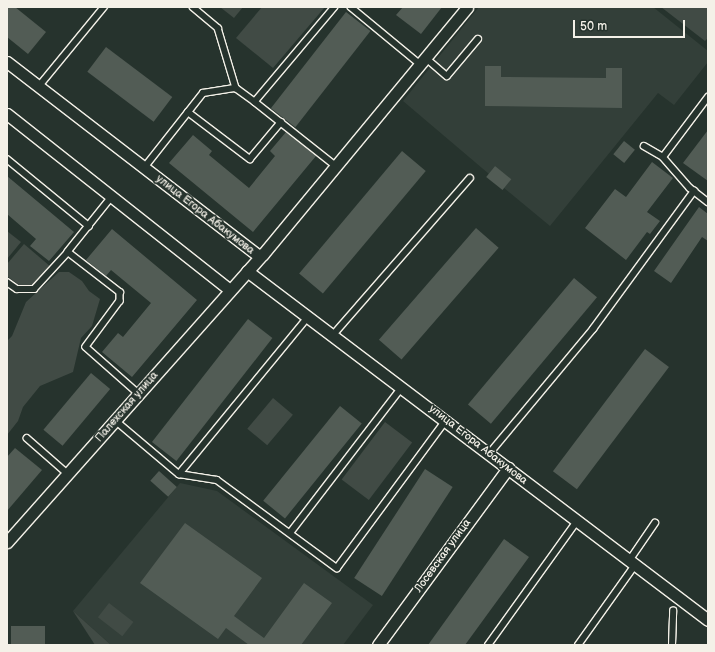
<!DOCTYPE html>
<html>
<head>
<meta charset="utf-8">
<style>
	body { margin:0 }
	#map { position:relative; width:715px; height:652px; overflow:hidden; background:#26332d; font-family:"Balsamiq Sans",sans-serif }
	div>[style] { position:absolute }
	[style*='--x'] { left:calc(var(--x)*1px); top:calc(var(--y)*1px); width:calc(var(--w)*1px); rotate:calc(var(--a)*1deg) }
	.built>* { inset:0; background:#333f39 }
	.green>* { inset:0; background:#414b45; transform-origin:0 0 }
	.building>* { inset:0; background:#525c55; transform-origin:0 0 }
	.roads { filter:drop-shadow(1px 0 #f4f1e8) drop-shadow(-1px 0 #f4f1e8) drop-shadow(0 1px #f4f1e8) drop-shadow(0 -1px #f4f1e8) }
	.service>* { height:5.5px; margin:-2.75px; padding:0 2.75px; transform-origin:2.75px; border-radius:2.75px; background:#26332d }
	.minor>* { height:11px; margin:-5.5px; padding:0 5.5px; transform-origin:5.5px; border-radius:5.5px; background:#26332d }
	span { translate:-50% -50%; white-space:nowrap; text-align:center; line-height:1.15; -webkit-text-stroke:3.5px #26332d; paint-order:stroke }
	.street-label { font-size:11px; color:#f4f1e8 }
	.frame { position:absolute; inset:0; border:8px solid #f4f1e8; pointer-events:none }
	.scale { position:absolute; left:573px; top:20px; width:112px; height:18px; box-sizing:border-box; border:2px solid #f4f1e8; border-top:0; padding-left:5px; font-size:12px; line-height:14px; white-space:nowrap; color:#f4f1e8; -webkit-text-stroke:3px #26332d; paint-order:stroke }
</style>
</head>
<body>
<div id="map">
	<div class="built">
		<div style="clip-path:polygon(479px 7px,653px 7px,708px 51px,708px 62px,674px 105px,658px 93px,550px 226px,504px 188px,495px 166px,489px 174px,403px 101px)"></div>
		<div style="clip-path:polygon(180px 483px,217px 491px,373px 605px,343px 645px,111px 645px,73px 611px)"></div>
	</div>
	<div class="green">
		<div style="clip-path:polygon(220px 7px,243px 7px,234px 18px)"></div>
		<div style="clip-path:polygon(262px 7px,325px 7px,273px 68px,236px 38px)"></div>
		<div style="clip-path:polygon(661px 7px,708px 7px,708px 38px,705px 41px)"></div>
		<div style="clip-path:polygon(7px 231px,21px 242px,7px 259px)"></div>
		<div style="clip-path:polygon(24px 244px,51px 267px,34px 285px,27px 287px,19px 285px,7px 276px,7px 264px)"></div>
		<div style="clip-path:polygon(59px 272px,69px 272px,82px 281px,89px 291px,100px 299px,92px 326px,81px 338px,73px 372px,40px 386px,23px 407px,18px 421px,7px 435px,7px 341px,12px 336px,26px 302px)"></div>
		<div style="left:273px;top:398px;width:26px;height:40px;rotate:40deg"></div>
		<div style="left:385px;top:422px;width:34px;height:72px;rotate:37deg"></div>
		<div style="left:109px;top:603px;width:31px;height:18px;rotate:38deg"></div>
		<div style="clip-path:polygon(73px 611px,111px 645px,95px 645px)"></div>
	</div>
	<div class="building">
		<div style="clip-path:polygon(7px 7px,15px 7px,46px 32px,28px 54px,7px 37px)"></div>
		<div style="clip-path:polygon(403px 7px,442px 7px,421px 34px,396px 15px)"></div>
		<div style="left:346px;top:12px;width:31px;height:122px;rotate:38deg"></div>
		<div style="left:106px;top:47px;width:83px;height:31px;rotate:37deg"></div>
		<div style="clip-path:polygon(485px 66px,501px 66px,501px 77px,606px 78px,606px 68px,622px 68px,622px 108px,485px 106px)"></div>
		<div style="clip-path:polygon(708px 130px,708px 181px,683px 163px)"></div>
		<div style="clip-path:polygon(286px 132px,316px 156px,253px 232px,169px 163px,193px 135px,212px 151px,209px 155px,249px 188px,275px 156px,270px 151px)"></div>
		<div style="left:624px;top:141px;width:14px;height:17px;rotate:39deg"></div>
		<div style="left:402px;top:151px;width:31px;height:160px;rotate:40deg"></div>
		<div style="clip-path:polygon(652px 162px,673px 178px,647px 212px,660px 221px,650px 234px,647px 232px,626px 260px,585px 228px,615px 189px,626px 197px)"></div>
		<div style="left:495px;top:166px;width:21px;height:14px;rotate:39deg"></div>
		<div style="clip-path:polygon(7px 176px,74px 232px,49px 261px,30px 246px,36px 239px,7px 214px)"></div>
		<div style="clip-path:polygon(699px 207px,708px 214px,708px 241px,702px 237px,671px 283px,654px 271px)"></div>
		<div style="left:476px;top:228px;width:30px;height:148px;rotate:41deg"></div>
		<div style="clip-path:polygon(112px 229px,197px 300px,132px 377px,102px 352px,118px 333px,123px 337px,151px 303px,111px 270px,106px 276px,86px 260px)"></div>
		<div style="left:574px;top:278px;width:30px;height:165px;rotate:40deg"></div>
		<div style="left:248px;top:319px;width:31px;height:156px;rotate:38deg"></div>
		<div style="left:645px;top:349px;width:30px;height:153px;rotate:37deg"></div>
		<div style="left:91px;top:373px;width:25px;height:74px;rotate:40deg"></div>
		<div style="left:340px;top:406px;width:28px;height:122px;rotate:39deg"></div>
		<div style="clip-path:polygon(15px 448px,42px 470px,7px 511px,7px 457px)"></div>
		<div style="left:425px;top:469px;width:33px;height:130px;rotate:33deg"></div>
		<div style="left:159px;top:471px;width:24px;height:13px;rotate:42deg"></div>
		<div style="clip-path:polygon(185px 523px,262px 578px,234px 616px,264px 638px,304px 583px,332px 603px,301px 645px,249px 645px,226px 628px,218px 639px,140px 583px)"></div>
		<div style="clip-path:polygon(504px 539px,529px 557px,465px 645px,428px 645px)"></div>
		<div style="left:45px;top:626px;width:19px;height:34px;rotate:90deg"></div>
	</div>
	<div class="roads">
		<div class="service">
			<div style="--x:193;--y:7;--w:33;--a:40"></div>
			<div style="--x:218;--y:28;--w:63;--a:73.3"></div>
			<div style="--x:335;--y:7;--w:124;--a:130.1"></div>
			<div style="--x:255;--y:102;--w:103;--a:38.3"></div>
			<div style="--x:351;--y:7;--w:89;--a:39.6"></div>
			<div style="--x:425;--y:57;--w:29;--a:41"></div>
			<div style="--x:447;--y:76;--w:48;--a:-50"></div>
			<div style="--x:39;--y:86;--w:102;--a:-50.6"></div>
			<div style="--x:188;--y:112;--w:78;--a:37.2"></div>
			<div style="--x:250;--y:159;--w:48;--a:-50"></div>
			<div style="--x:644;--y:146;--w:22;--a:30"></div>
			<div style="--x:663;--y:157;--w:41;--a:48.9"></div>
			<div style="--x:690;--y:188;--w:23;--a:38"></div>
			<div style="--x:663;--y:157;--w:75;--a:-53.1"></div>
			<div style="--x:7;--y:159;--w:106;--a:39.3"></div>
			<div style="--x:144;--y:168;--w:95;--a:-51.8"></div>
			<div style="--x:203;--y:93;--w:33;--a:-9"></div>
			<div style="--x:236;--y:88;--w:24;--a:36"></div>
			<div style="--x:112;--y:197;--w:70;--a:128.7"></div>
			<div style="--x:68;--y:252;--w:66;--a:37.6"></div>
			<div style="--x:120;--y:292;--w:9;--a:90"></div>
			<div style="--x:120;--y:301;--w:57;--a:126.5"></div>
			<div style="--x:86;--y:347;--w:69;--a:41.5"></div>
			<div style="--x:7;--y:282;--w:12;--a:35"></div>
			<div style="--x:17;--y:289;--w:17;--a:0"></div>
			<div style="--x:34;--y:289;--w:50;--a:-47.4"></div>
			<div style="--x:333;--y:335;--w:208;--a:-48.9"></div>
			<div style="--x:115;--y:420;--w:84;--a:40.2"></div>
			<div style="--x:179;--y:474;--w:38;--a:9"></div>
			<div style="--x:217;--y:480;--w:149;--a:36.3"></div>
			<div style="--x:337;--y:568;--w:184;--a:-53.6"></div>
			<div style="--x:27;--y:438;--w:55;--a:41.3"></div>
			<div style="--x:489;--y:454;--w:163;--a:-50.2"></div>
			<div style="--x:593;--y:329;--w:171;--a:-53.8"></div>
			<div style="--x:179;--y:474;--w:203;--a:-50.6"></div>
			<div style="--x:290;--y:533;--w:184;--a:-52.5"></div>
			<div style="--x:629;--y:561;--w:46;--a:-55.6"></div>
			<div style="--x:488;--y:645;--w:153;--a:-54.3"></div>
			<div style="--x:578;--y:645;--w:98;--a:-54.5"></div>
			<div style="--x:672;--y:645;--w:34;--a:-88"></div>
		</div>
		<div class="minor">
			<div style="--x:7;--y:62;--w:319;--a:37.6"></div>
			<div style="--x:7;--y:114;--w:284;--a:38.3"></div>
			<div style="--x:247;--y:271;--w:578;--a:37.13"></div>
			<div style="--x:7;--y:542;--w:385;--a:-48.4"></div>
			<div style="--x:263;--y:254;--w:320;--a:-50.4"></div>
			<div style="--x:378;--y:645;--w:220;--a:-53.7"></div>
		</div>
	</div>
	<div class="street-label">
		<span style="left:205px;top:215px;rotate:38deg">улица Егора Абакумова</span>
		<span style="left:127px;top:407px;rotate:-49deg">Палехская улица</span>
		<span style="left:478px;top:445px;rotate:38deg">улица Егора Абакумова</span>
		<span style="left:443px;top:556px;rotate:-54deg">Лосевская улица</span>
	</div>
	<div class="frame"></div>
	<div class="scale">50 m</div>
</div>
</body>
</html>
